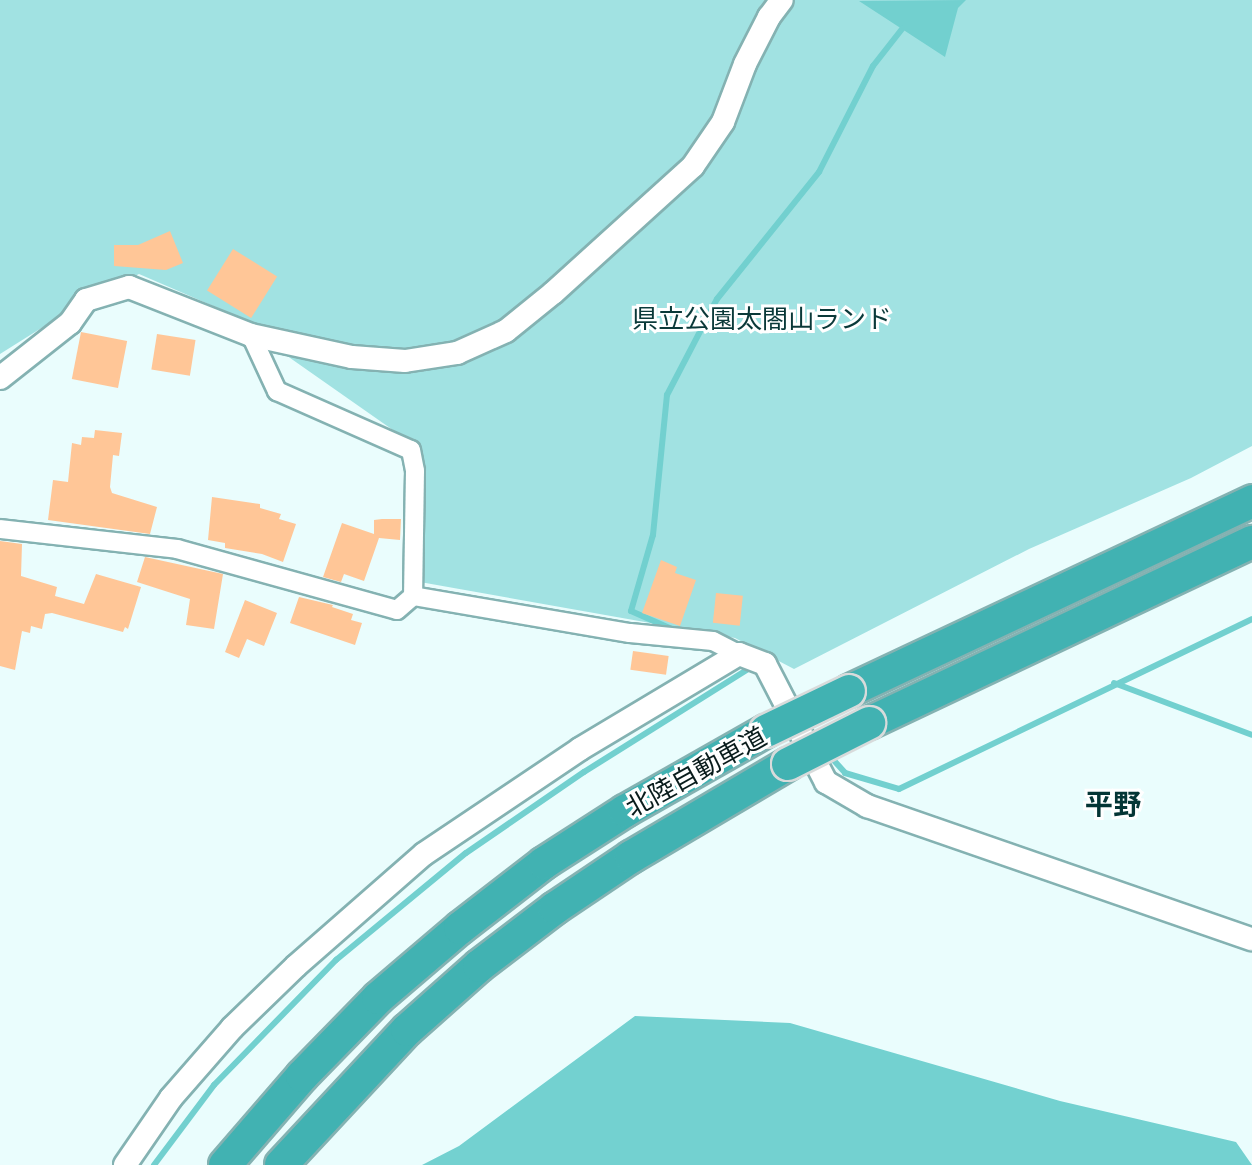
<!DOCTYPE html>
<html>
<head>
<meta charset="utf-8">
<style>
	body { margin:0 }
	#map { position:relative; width:1252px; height:1165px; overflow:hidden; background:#eafdfd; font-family:Manrope,"Noto Sans JP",sans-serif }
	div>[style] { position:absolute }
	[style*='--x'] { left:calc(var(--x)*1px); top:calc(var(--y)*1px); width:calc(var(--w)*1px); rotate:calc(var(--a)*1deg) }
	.green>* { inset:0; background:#a1e2e2 }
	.forest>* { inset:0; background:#73d1d0 }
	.water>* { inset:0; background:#72d0cf }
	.stream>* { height:6px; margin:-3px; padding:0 3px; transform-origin:3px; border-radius:3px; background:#72d0cf }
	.building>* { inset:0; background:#ffc697; transform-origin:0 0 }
	.roads { filter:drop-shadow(2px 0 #84b2b2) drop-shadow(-2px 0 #84b2b2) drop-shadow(0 2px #84b2b2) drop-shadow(0 -2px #84b2b2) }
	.minor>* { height:18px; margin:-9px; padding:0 9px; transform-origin:9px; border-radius:9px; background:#fff }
	.tertiary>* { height:22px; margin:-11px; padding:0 11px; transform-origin:11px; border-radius:11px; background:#fff }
	.motorway>* { height:32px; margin:-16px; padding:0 16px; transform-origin:16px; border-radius:16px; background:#41b2b2 }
	.bridges { filter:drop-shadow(2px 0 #d8dbdb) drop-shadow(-2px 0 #d8dbdb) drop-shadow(0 2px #d8dbdb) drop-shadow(0 -2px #d8dbdb) }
	.motorway-bridge>* { height:32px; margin:-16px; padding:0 16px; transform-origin:16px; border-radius:16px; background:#41b2b2 }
	span { translate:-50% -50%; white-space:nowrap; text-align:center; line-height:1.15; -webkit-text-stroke:6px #fff; paint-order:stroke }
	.park-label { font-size:26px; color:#0a3939 }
	.street-label { font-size:26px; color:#091c1c }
	.neighbourhood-label { font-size:28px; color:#033535; font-weight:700 }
</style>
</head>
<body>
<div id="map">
	<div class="green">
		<div style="clip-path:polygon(0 0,1252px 0,1252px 446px,1191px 478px,1029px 549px,794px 669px,735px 638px,420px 582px,420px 449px,273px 346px,262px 327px,139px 274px,86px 300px,0 354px)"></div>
	</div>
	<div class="forest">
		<div style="clip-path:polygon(635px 1016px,790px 1023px,1060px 1101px,1236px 1142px,1252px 1165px,422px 1165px,459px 1146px)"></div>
	</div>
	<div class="water">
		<div style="clip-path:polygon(966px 0,958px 8px,945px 57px,859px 1px)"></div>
	</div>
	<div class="stream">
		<div style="--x:674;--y:630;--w:47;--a:-156.2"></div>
		<div style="--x:631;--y:611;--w:79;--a:-73.9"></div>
		<div style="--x:653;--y:535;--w:141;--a:-84.3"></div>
		<div style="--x:667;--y:395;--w:108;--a:-62.5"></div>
		<div style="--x:717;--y:299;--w:163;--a:-51.2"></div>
		<div style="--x:819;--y:172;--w:119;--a:-63"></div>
		<div style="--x:873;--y:66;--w:47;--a:-51.9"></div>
		<div style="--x:1114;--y:683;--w:147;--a:20.6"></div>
		<div style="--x:829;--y:755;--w:24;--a:48"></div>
		<div style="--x:845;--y:773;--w:56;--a:16.5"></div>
		<div style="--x:899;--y:789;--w:392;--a:-25.7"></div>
		<div style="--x:154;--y:1165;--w:100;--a:-53.1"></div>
		<div style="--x:214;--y:1085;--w:175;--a:-45.7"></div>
		<div style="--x:336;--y:960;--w:168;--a:-39.5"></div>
		<div style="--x:466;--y:853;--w:143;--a:-34.5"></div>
		<div style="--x:584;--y:772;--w:199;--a:-32.1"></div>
	</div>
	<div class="building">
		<div style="clip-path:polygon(170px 231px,183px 263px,166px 270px,114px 266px,114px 245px,138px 245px)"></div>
		<div style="left:233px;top:249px;width:52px;height:49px;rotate:32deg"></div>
		<div style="left:81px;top:332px;width:47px;height:48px;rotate:11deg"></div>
		<div style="left:157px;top:334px;width:39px;height:36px;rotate:9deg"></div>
		<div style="clip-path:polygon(95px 430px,122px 433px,119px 456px,113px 455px,110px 487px,112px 493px,157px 507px,150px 534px,48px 520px,53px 480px,68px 482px,72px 443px,81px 445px,82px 437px,94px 438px)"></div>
		<div style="clip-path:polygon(212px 497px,260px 504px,260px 508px,281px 514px,279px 519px,296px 524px,283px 562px,262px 554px,225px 548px,225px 543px,208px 540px)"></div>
		<div style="clip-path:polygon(382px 519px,401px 519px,400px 540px,379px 538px,364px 581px,344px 574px,341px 582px,323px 577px,342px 523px,374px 534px,374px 520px)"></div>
		<div style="clip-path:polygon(0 541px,22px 544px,21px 576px,57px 587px,55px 596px,84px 604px,96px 574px,141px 587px,128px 629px,125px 627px,123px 632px,52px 613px,45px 614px,42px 629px,31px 626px,30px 633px,22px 631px,15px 670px,0 666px)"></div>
		<div style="clip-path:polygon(145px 557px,223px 574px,214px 629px,186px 625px,190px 599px,137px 582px)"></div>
		<div style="clip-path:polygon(661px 560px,677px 567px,675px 573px,696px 580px,680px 626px,642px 613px)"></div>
		<div style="left:716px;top:593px;width:27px;height:30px;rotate:6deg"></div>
		<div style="clip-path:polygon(299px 597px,333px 605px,332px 607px,353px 614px,351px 620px,362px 623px,355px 645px,290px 623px)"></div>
		<div style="clip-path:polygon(245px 600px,277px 613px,264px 646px,247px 639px,239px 658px,225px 652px)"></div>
		<div style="left:633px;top:651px;width:36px;height:19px;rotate:8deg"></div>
	</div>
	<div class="roads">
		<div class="minor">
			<div style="--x:251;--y:335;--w:62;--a:65.1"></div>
			<div style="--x:277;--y:391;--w:146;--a:23.8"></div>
			<div style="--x:411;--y:450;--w:21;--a:79"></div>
			<div style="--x:415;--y:471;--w:125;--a:90.9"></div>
			<div style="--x:0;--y:529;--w:178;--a:6.4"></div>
			<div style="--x:177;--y:549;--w:228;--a:15.5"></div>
			<div style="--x:397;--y:610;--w:21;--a:-41"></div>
			<div style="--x:413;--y:596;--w:220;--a:9.7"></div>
			<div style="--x:630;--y:633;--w:83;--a:5.5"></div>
			<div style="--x:713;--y:641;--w:29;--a:27"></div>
		</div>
		<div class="tertiary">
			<div style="--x:0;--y:378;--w:89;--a:-38.2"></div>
			<div style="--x:70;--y:323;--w:28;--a:-55"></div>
			<div style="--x:86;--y:300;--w:45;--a:-16.8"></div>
			<div style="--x:129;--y:287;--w:131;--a:21.5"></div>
			<div style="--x:251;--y:335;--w:103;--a:12.3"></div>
			<div style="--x:352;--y:357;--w:53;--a:4.3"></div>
			<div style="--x:405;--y:361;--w:53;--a:-8.7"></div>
			<div style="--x:457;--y:353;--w:54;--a:-24.2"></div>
			<div style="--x:506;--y:331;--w:60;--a:-39"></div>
			<div style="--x:553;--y:293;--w:189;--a:-42.2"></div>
			<div style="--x:693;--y:166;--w:53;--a:-55.7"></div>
			<div style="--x:723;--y:122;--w:62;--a:-69.2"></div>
			<div style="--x:745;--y:64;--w:53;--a:-62.9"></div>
			<div style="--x:769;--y:17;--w:21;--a:-53"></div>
			<div style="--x:125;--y:1165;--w:81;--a:-55.5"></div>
			<div style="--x:171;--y:1098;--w:93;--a:-48.9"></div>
			<div style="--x:232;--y:1028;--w:89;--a:-44.1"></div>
			<div style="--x:296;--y:966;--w:170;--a:-41.2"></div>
			<div style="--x:424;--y:854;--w:188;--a:-33.9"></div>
			<div style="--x:580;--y:749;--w:185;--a:-30.9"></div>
			<div style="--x:739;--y:654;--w:28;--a:21"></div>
			<div style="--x:765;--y:664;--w:133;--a:62.7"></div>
			<div style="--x:826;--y:782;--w:48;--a:30.3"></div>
			<div style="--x:867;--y:806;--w:407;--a:19.1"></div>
		</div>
		<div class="motorway">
			<div style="--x:849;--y:691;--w:446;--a:-25.2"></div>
			<div style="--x:869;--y:723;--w:424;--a:-25.3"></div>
			<div style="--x:225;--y:1165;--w:118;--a:-49.1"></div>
			<div style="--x:302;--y:1076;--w:109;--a:-45.7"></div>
			<div style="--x:378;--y:998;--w:108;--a:-40.5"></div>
			<div style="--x:460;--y:928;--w:106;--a:-37.7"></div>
			<div style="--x:544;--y:863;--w:96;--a:-32.7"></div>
			<div style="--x:625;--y:811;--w:162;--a:-29.6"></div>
			<div style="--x:281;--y:1165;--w:185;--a:-47"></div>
			<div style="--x:407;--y:1030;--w:96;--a:-41.6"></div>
			<div style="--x:479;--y:966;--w:96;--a:-37.3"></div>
			<div style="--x:555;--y:908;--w:92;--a:-33.9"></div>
			<div style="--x:631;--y:857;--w:182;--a:-30.6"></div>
		</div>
	</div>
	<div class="bridges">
		<div class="motorway-bridge">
			<div style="--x:766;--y:731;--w:92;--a:-25.7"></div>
			<div style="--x:788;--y:764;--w:91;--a:-26.8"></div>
		</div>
	</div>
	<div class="park-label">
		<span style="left:762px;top:319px">県立公園太閤山ランド</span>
	</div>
	<div class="street-label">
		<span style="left:696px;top:772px;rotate:-29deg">北陸自動車道</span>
	</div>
	<div class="neighbourhood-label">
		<span style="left:1113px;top:803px">平野</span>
	</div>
</div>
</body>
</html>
